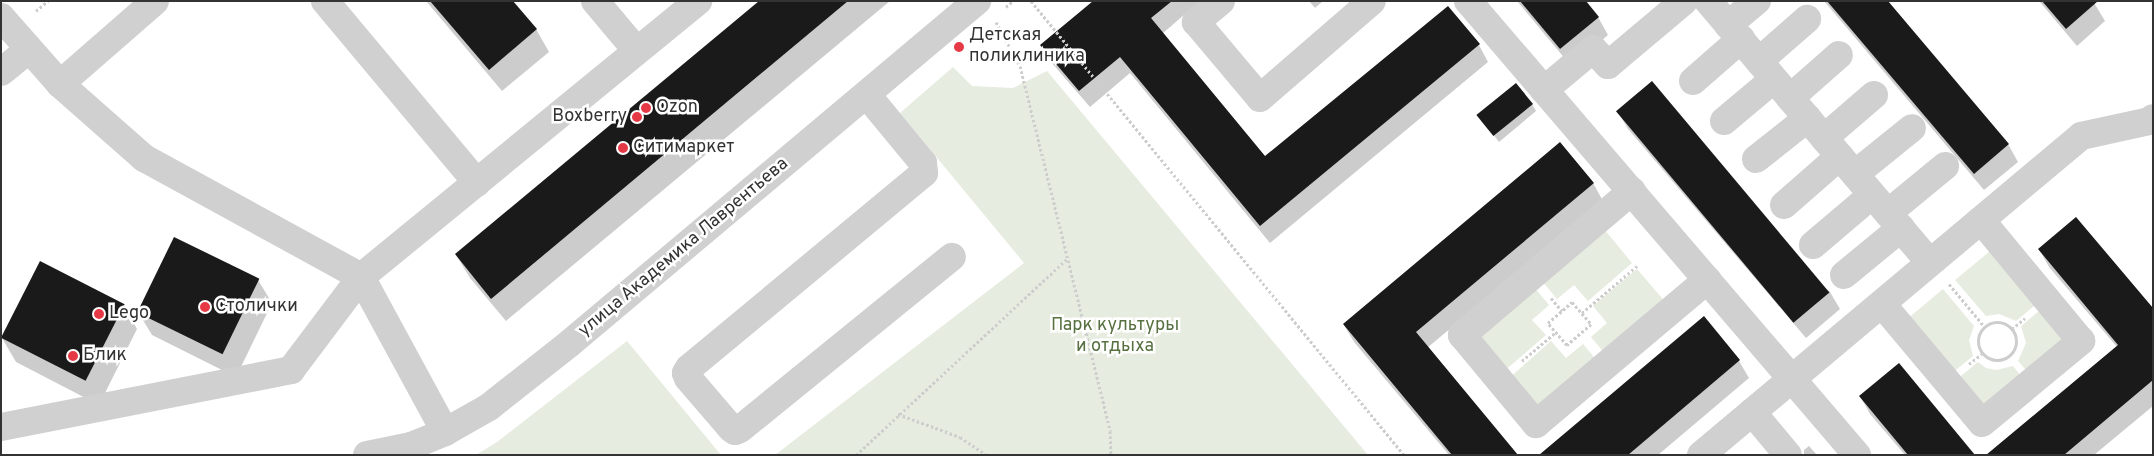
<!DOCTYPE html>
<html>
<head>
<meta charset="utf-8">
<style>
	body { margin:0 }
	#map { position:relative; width:2154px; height:456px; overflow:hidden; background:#fff; font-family:Overpass,sans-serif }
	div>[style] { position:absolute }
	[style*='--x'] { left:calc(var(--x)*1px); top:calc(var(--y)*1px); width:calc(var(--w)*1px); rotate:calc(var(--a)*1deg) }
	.green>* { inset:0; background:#e6ecdf }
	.shadow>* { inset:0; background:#0003 }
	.building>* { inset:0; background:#1a1a1a; transform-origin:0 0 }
	.path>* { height:3px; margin-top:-1.5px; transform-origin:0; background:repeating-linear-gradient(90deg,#cdcdcd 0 2.5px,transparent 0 5px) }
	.path>.ring { margin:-1.5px; padding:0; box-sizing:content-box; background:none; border:3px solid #cdcdcd; border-radius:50% }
	.minor>* { height:28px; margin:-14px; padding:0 14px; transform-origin:14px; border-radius:14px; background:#d0d0d0 }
	.dots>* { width:14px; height:14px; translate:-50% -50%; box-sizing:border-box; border:2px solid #fff; border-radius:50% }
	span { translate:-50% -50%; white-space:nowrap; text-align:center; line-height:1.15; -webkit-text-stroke:5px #fff; paint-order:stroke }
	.poi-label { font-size:18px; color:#333 }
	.left { translate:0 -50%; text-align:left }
	.right { translate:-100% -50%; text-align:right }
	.street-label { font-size:18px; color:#333 }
	.park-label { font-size:18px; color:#56703f }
	.frame { position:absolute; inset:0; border:2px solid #333; pointer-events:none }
</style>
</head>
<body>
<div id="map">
	<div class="green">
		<div style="clip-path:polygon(953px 67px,972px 86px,1013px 88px,1047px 71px,1368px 455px,775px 455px,1024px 263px,900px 113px)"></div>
		<div style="clip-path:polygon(1604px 229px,1632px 263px,1588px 301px,1574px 285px,1557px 299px,1542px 281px)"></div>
		<div style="clip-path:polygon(1995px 247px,2040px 301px,2016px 321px,1999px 314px,1986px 316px,1955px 280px)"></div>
		<div style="clip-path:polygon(1637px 269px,1667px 304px,1606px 355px,1591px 337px,1607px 323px,1593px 306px)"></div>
		<div style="clip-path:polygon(1534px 287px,1549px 305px,1532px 320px,1546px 335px,1502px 373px,1473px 338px)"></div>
		<div style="clip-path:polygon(1943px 289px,1974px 326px,1969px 340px,1973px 356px,1951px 374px,1906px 320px)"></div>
		<div style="clip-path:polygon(2045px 306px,2073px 341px,2031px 376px,2018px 361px,2026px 343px,2021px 326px)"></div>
		<div style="clip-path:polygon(627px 341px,721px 455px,476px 455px,497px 442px)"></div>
		<div style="clip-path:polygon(1551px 341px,1566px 358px,1583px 344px,1598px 362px,1537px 414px,1508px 379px)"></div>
		<div style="clip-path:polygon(1978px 362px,1986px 368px,1996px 370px,2013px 366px,2025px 381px,1984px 414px,1956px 380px)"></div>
	</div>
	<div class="shadow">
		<div style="clip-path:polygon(426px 1px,512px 1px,536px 29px,549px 52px,502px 91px)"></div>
		<div style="clip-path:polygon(761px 1px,890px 1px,506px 321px,470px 278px,456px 255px)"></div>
		<div style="clip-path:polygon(1094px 1px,1200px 1px,1162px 34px,1265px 158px,1479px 45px,1488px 62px,1270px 243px,1130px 73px,1090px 107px,1051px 62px,1041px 45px)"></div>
		<div style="clip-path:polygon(1309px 1px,1323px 1px,1315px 8px)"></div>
		<div style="clip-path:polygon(1517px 1px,1585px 1px,1598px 17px,1608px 35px,1571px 66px)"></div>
		<div style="clip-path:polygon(1824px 1px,1887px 1px,2008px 144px,2018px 162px,1984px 190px)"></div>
		<div style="clip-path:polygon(2039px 1px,2093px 1px,2105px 21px,2077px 46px)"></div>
		<div style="clip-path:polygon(1532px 104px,1536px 111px,1499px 142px,1479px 116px)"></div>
		<div style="clip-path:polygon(1618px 112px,1830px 292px,1840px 309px,1806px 338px,1628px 129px)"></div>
		<div style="clip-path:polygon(1593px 183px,1603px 201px,1427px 348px,1517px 455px,1449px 455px,1354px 342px,1344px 325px)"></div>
		<div style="clip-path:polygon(2039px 249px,2153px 310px,2153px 406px,2094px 455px,1988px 455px,2117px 347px,2049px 267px)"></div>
		<div style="clip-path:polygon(258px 280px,272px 303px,236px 377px,152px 335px,138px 312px)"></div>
		<div style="clip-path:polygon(124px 305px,137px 329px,99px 405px,16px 362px,2px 338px)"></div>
		<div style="clip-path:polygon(1704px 318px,1739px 361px,1749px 378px,1658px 455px,1541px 455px)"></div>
		<div style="clip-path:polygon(1860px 396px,1974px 455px,1905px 455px,1870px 414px)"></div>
		<div style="clip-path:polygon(1809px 446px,1817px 455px,1804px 455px,1804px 450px)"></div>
	</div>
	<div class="building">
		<div style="clip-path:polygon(430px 1px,513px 1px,537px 29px,489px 70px)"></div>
		<div style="clip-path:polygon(759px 1px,848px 1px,491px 299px,455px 254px)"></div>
		<div style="clip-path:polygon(1093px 1px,1172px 1px,1151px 18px,1265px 156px,1448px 6px,1480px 44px,1260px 226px,1120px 57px,1079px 91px,1040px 45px)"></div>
		<div style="clip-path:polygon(1520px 1px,1586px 1px,1599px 17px,1560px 49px)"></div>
		<div style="clip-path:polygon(1827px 1px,1888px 1px,2009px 144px,1974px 174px)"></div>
		<div style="clip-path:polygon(2042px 1px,2098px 1px,2066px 29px)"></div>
		<div style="left:1652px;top:81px;width:276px;height:47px;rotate:50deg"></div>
		<div style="left:1516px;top:83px;width:27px;height:51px;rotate:51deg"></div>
		<div style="clip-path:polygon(1560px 142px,1594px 183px,1416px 332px,1518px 455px,1452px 455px,1343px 324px)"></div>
		<div style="clip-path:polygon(2076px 217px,2153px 308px,2153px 380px,2064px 455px,1986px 455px,2118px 345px,2038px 249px)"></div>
		<div style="left:174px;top:237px;width:95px;height:84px;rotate:26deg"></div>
		<div style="left:40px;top:261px;width:95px;height:86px;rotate:27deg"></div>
		<div style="clip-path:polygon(1704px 316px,1740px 360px,1628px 455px,1539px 455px)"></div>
		<div style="clip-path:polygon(1899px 363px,1975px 455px,1908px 455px,1859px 396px)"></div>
	</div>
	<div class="path">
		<div style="--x:1031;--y:1;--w:588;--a:50.59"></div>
		<div style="--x:1006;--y:7;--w:9;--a:-41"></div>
		<div style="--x:36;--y:11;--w:16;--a:-40"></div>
		<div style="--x:996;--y:22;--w:50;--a:61.4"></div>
		<div style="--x:1020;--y:66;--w:376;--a:76.1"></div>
		<div style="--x:1110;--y:431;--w:24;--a:88"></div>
		<div style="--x:1949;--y:284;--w:55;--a:50.2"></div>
		<div style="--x:1551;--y:298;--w:17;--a:50"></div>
		<div style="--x:1572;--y:302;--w:29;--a:49"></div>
		<div style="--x:1591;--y:324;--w:32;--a:139"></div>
		<div style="--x:1567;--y:345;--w:29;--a:-131"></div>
		<div style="--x:1548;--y:323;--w:32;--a:-41"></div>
		<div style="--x:1582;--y:313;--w:74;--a:-40.6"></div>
		<div class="ring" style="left:1978px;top:322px;width:35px;height:35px"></div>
		<div style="--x:2012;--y:329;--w:17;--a:-40"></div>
		<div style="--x:1522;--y:361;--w:45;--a:-40.5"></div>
		<div style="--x:1969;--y:364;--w:16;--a:-38"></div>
		<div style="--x:898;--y:414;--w:66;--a:20.4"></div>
		<div style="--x:960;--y:437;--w:32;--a:34"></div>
		<div style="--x:856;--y:455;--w:289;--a:-42.9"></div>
	</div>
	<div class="minor">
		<div style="--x:325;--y:1;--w:237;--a:50.1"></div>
		<div style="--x:595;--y:1;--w:65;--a:50"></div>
		<div style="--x:1221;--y:1;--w:33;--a:140"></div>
		<div style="--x:1196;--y:22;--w:99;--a:49.9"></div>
		<div style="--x:1260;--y:98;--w:148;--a:-40.9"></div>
		<div style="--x:1468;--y:1;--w:598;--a:49.41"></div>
		<div style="--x:1708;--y:1;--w:343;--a:49.7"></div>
		<div style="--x:1;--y:17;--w:89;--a:48.6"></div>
		<div style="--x:60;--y:84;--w:112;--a:41.4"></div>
		<div style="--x:144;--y:158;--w:247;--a:28.7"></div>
		<div style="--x:361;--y:277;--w:176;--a:61.5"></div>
		<div style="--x:1728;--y:25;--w:38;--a:-40"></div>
		<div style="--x:1759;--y:61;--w:64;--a:-41.2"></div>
		<div style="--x:1;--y:72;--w:36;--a:-39"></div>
		<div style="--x:1693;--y:81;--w:64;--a:-41.2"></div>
		<div style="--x:60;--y:84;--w:126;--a:-41.1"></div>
		<div style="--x:1544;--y:90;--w:64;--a:-39.9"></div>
		<div style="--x:1593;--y:49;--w:22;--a:47"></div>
		<div style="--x:1608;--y:65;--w:99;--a:-40.1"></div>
		<div style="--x:867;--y:95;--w:88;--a:50.5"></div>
		<div style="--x:923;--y:163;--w:10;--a:84"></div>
		<div style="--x:924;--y:173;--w:305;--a:140.3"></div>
		<div style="--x:689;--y:368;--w:6;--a:121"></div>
		<div style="--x:686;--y:373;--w:5;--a:68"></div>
		<div style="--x:688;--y:378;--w:66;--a:49.3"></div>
		<div style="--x:731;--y:428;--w:5;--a:37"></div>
		<div style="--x:735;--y:431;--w:5;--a:-22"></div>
		<div style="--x:740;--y:429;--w:273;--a:-39.1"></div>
		<div style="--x:1790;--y:98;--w:65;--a:-41.3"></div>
		<div style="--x:1724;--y:121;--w:65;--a:-40"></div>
		<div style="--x:1824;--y:138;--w:66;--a:-40.7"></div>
		<div style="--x:1756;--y:159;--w:66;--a:-38.3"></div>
		<div style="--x:1855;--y:174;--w:73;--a:-38.9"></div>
		<div style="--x:1632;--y:191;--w:223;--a:139.7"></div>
		<div style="--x:1462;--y:335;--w:116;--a:50.3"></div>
		<div style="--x:1536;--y:424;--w:224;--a:-40.1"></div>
		<div style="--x:1784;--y:205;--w:74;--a:-41.2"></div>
		<div style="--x:1888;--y:213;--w:74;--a:-39.5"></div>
		<div style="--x:1813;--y:245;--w:77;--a:-40.3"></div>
		<div style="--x:1844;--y:275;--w:74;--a:-39.5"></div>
		<div style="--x:1882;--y:304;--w:155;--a:50"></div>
		<div style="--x:1982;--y:423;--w:129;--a:-39.6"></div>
		<div style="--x:2081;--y:341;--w:157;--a:-129.6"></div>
		<div style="--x:1752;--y:412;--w:56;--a:50.1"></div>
		<div style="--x:1;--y:427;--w:296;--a:-11.1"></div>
		<div style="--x:291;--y:370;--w:116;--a:-53"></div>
		<div style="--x:361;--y:277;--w:436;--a:-39.3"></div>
		<div style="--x:367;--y:455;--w:45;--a:-11.6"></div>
		<div style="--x:411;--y:446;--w:37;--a:-22"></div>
		<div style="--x:445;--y:432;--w:51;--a:-29.6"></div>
		<div style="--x:489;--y:407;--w:103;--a:-38.3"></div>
		<div style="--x:570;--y:343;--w:532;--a:-40.04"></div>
		<div style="--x:1701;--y:455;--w:496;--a:-40"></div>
		<div style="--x:2081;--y:136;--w:71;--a:-12.3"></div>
		<div style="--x:2150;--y:121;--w:4;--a:-45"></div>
	</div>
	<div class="dots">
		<div style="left:959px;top:47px;background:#e63946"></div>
		<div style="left:646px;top:108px;background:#e63946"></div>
		<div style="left:637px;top:117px;background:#e63946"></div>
		<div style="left:623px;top:148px;background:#e63946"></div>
		<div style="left:205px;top:307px;background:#e63946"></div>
		<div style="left:99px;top:314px;background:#e63946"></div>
		<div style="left:73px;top:356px;background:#e63946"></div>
	</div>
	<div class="poi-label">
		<span class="left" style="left:969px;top:47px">Детская<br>поликлиника</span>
		<span class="left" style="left:656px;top:108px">Ozon</span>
		<span class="right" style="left:627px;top:117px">Boxberry</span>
		<span class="left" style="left:633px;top:148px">Ситимаркет</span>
		<span class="left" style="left:215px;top:307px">Столички</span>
		<span class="left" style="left:109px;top:314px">Lego</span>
		<span class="left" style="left:83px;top:356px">Блик</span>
	</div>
	<div class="street-label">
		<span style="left:684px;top:248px;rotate:-40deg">улица Академика Лаврентьева</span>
	</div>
	<div class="park-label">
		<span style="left:1115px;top:337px">Парк культуры<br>и отдыха</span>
	</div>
	<div class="frame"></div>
</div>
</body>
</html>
